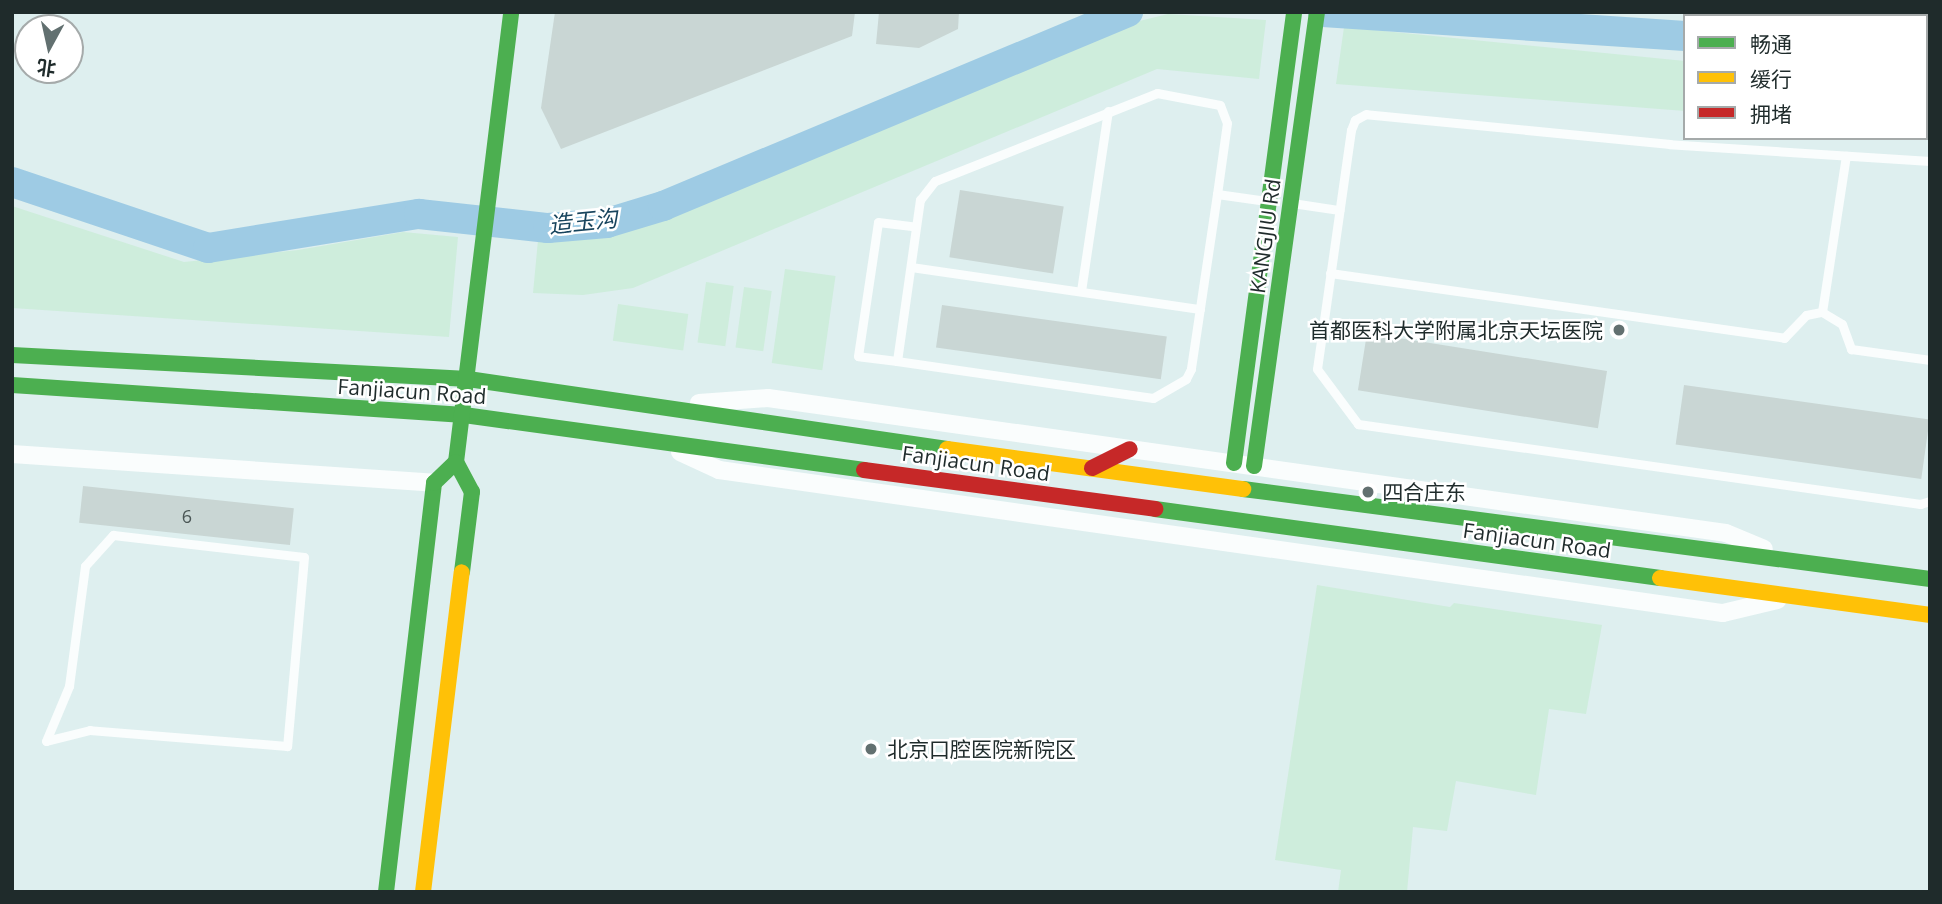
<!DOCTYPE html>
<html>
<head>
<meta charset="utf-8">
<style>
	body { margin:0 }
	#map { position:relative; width:1942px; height:904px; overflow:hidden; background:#deefef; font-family:"Open Sans","Noto Sans SC",sans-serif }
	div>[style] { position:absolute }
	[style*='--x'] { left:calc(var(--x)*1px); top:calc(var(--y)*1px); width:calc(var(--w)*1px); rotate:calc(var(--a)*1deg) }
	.green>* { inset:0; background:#ceeddc; transform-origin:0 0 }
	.river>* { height:30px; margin:-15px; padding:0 15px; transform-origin:15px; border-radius:15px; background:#9ecbe4 }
	.building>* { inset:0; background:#c9d6d4; transform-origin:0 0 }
	.lane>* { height:9px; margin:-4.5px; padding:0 4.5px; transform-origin:4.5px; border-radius:4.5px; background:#fafdfd }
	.street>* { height:18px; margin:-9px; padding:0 9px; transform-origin:9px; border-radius:9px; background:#fafdfd }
	.fast>* { height:16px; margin:-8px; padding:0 8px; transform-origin:8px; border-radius:8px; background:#4caf50 }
	.slow>* { height:16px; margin:-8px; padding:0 8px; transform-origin:8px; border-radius:8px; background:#ffc107 }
	.jam>* { height:16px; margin:-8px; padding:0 8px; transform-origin:8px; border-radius:8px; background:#c62828 }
	.dots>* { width:19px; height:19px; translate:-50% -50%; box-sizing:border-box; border:4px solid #fff; border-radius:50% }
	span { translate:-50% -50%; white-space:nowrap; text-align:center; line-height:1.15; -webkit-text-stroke:5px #fff; paint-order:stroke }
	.number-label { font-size:18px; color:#4a5655 }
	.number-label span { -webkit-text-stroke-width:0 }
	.street-label { font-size:21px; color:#1f2b2b }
	.poi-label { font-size:21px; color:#1f2b2b }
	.right { translate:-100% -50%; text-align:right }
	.left { translate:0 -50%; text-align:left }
	.water-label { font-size:23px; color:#18445d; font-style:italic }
	.frame { position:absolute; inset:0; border:14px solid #1f2b2b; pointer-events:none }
	.legend { position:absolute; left:1683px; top:14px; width:245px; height:126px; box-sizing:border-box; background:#fff; border:2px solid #a5aaaa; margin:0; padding:9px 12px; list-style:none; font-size:21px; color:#1f2b2b }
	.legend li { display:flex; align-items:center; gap:14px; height:35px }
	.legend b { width:35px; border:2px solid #a5aaaa }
	.north { position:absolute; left:14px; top:14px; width:70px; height:70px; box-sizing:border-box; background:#fff; border:2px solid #a5aaaa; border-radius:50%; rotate:188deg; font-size:19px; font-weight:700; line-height:28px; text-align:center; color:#1f2b2b }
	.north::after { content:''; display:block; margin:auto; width:24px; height:32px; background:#627070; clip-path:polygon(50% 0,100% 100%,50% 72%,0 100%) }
</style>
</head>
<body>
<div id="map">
	<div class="green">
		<div style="clip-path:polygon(1168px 14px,1266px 20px,1259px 79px,1157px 69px,633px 288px,583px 295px,533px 293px,538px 240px,611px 233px,648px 224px,1119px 26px)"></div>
		<div style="clip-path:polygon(1344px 27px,1685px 61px,1685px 111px,1336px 84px)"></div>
		<div style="left:1926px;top:76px;width:4px;height:53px"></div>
		<div style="clip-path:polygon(12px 206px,184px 262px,298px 250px,403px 232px,458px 237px,449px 337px,12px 308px)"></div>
		<div style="left:785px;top:269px;width:51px;height:95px;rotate:8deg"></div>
		<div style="left:706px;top:282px;width:28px;height:61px;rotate:8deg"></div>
		<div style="left:744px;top:287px;width:28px;height:61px;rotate:8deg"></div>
		<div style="left:618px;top:304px;width:71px;height:37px;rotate:8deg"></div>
		<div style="clip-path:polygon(1317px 585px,1450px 607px,1454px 603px,1602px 625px,1586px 714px,1549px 709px,1536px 795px,1456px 781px,1447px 831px,1413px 827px,1407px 892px,1338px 892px,1341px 870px,1275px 860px)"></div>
	</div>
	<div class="river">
		<div style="--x:1323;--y:12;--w:363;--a:3.8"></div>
		<div style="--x:1926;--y:52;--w:4;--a:0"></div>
		<div style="--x:12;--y:182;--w:207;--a:18.6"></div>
		<div style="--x:208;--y:248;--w:214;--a:-9.2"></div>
		<div style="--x:419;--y:214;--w:130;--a:6.2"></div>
		<div style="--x:548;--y:228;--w:59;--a:-4.8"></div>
		<div style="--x:607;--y:223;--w:59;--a:-16.9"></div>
		<div style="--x:663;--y:206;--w:504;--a:-22.65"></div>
	</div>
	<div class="building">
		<div style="clip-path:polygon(555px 12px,855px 12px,852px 36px,561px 149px,541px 108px)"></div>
		<div style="clip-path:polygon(879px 12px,959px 12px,958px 29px,919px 48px,876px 44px)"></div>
		<div style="left:960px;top:190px;width:105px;height:68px;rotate:9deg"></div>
		<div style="left:942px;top:305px;width:227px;height:43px;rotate:8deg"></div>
		<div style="left:1367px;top:333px;width:243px;height:58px;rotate:9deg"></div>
		<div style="left:1684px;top:385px;width:248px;height:60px;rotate:8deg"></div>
		<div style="left:83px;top:486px;width:212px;height:37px;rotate:6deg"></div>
	</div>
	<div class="lane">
		<div style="--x:1930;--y:161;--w:261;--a:-176.3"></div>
		<div style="--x:1670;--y:144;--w:305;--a:-174.4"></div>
		<div style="--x:1366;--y:114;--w:13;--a:151"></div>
		<div style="--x:1355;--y:120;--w:11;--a:112"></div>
		<div style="--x:1351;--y:130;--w:241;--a:98.1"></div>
		<div style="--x:1317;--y:369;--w:69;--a:53.3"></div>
		<div style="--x:1358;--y:424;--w:568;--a:8.1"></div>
		<div style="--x:1920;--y:504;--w:10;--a:-17"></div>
		<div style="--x:1217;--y:194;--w:177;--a:98.5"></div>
		<div style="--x:1191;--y:369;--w:11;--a:117"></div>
		<div style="--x:1186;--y:379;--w:38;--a:150"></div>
		<div style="--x:1153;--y:398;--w:259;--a:-171.8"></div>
		<div style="--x:897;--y:361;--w:163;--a:-81.9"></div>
		<div style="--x:920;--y:200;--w:24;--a:-52"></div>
		<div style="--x:935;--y:181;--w:239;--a:-21.6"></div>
		<div style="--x:1157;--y:93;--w:64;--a:10.8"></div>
		<div style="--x:1220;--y:105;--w:19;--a:69"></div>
		<div style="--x:1227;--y:123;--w:72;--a:98"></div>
		<div style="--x:1217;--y:194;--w:50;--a:8"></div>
		<div style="--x:1292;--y:203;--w:48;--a:8.5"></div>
		<div style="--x:911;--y:267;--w:292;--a:8.3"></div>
		<div style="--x:1330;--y:273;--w:459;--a:8.1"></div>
		<div style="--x:1784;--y:338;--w:32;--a:-46"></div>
		<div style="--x:1806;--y:315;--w:16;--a:-11"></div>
		<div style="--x:1822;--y:312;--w:23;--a:31"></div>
		<div style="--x:1842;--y:324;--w:27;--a:70"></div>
		<div style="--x:1851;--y:349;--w:80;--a:7.9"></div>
		<div style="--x:1081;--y:291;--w:182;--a:-81.5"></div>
		<div style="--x:1822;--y:312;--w:158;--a:-81.3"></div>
		<div style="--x:897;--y:361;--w:39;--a:-173"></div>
		<div style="--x:858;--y:356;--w:135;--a:-81.5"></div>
		<div style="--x:878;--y:222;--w:38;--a:7"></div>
		<div style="--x:113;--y:535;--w:192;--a:6.6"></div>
		<div style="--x:304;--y:557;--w:190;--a:95.1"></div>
		<div style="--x:287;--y:746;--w:198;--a:-175.4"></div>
		<div style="--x:90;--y:730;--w:45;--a:166"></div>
		<div style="--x:46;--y:741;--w:60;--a:-67.3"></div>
		<div style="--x:69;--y:686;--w:121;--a:-82.4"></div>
		<div style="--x:85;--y:566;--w:42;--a:-47.9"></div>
	</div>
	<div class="street">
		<div style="--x:699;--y:403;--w:69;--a:-4.1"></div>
		<div style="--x:768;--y:398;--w:967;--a:8.02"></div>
		<div style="--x:1726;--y:533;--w:41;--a:22.8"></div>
		<div style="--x:680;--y:452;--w:43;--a:24.8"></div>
		<div style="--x:719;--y:470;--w:1014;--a:8.11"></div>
		<div style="--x:1723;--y:613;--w:56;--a:-13.5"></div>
		<div style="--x:12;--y:454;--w:423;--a:3.9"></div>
	</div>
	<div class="fast">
		<div style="--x:12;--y:355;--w:457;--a:3"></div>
		<div style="--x:468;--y:379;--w:484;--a:8.3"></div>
		<div style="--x:12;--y:385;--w:453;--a:3.8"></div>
		<div style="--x:464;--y:415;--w:404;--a:7.8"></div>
		<div style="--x:1234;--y:463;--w:455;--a:-82.4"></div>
		<div style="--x:1254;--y:466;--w:458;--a:-82.1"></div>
		<div style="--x:1243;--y:489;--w:693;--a:7.46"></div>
		<div style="--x:1155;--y:509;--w:510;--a:7.78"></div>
		<div style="--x:462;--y:572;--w:81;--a:-82.9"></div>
		<div style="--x:472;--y:492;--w:34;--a:-118"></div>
		<div style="--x:456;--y:462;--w:453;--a:-83"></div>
		<div style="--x:386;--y:892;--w:412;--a:-83.3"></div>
		<div style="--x:434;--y:483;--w:30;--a:-44"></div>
	</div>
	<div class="slow">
		<div style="--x:947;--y:449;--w:299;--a:7.7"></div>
		<div style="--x:1660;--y:578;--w:273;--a:7.8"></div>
		<div style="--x:423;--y:892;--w:322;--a:-83.1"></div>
	</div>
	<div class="jam">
		<div style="--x:1092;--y:468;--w:42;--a:-26.6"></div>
		<div style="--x:864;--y:470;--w:294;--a:7.6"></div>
	</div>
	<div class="dots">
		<div style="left:1619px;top:330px;background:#627070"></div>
		<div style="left:1368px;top:492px;background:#627070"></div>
		<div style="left:871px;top:749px;background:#627070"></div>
	</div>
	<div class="number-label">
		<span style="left:187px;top:516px">6</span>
	</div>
	<div class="street-label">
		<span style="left:1265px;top:236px;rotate:-82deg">KANGJIU Rd</span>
		<span style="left:412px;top:391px;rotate:4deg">Fanjiacun Road</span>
		<span style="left:976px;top:463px;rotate:8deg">Fanjiacun Road</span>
		<span style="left:1537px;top:540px;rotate:8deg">Fanjiacun Road</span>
	</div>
	<div class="poi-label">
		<span class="right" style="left:1603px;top:330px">首都医科大学附属北京天坛医院</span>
		<span class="left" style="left:1382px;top:492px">四合庄东</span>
		<span class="left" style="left:887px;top:749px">北京口腔医院新院区</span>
	</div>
	<div class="water-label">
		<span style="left:583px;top:221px;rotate:-6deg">造玉沟</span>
	</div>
	<div class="frame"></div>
	<ul class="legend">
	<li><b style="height:9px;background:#4caf50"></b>畅通</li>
	<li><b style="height:9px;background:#ffc107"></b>缓行</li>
	<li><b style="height:9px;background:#c62828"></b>拥堵</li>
	</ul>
	<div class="north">北</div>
</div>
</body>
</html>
